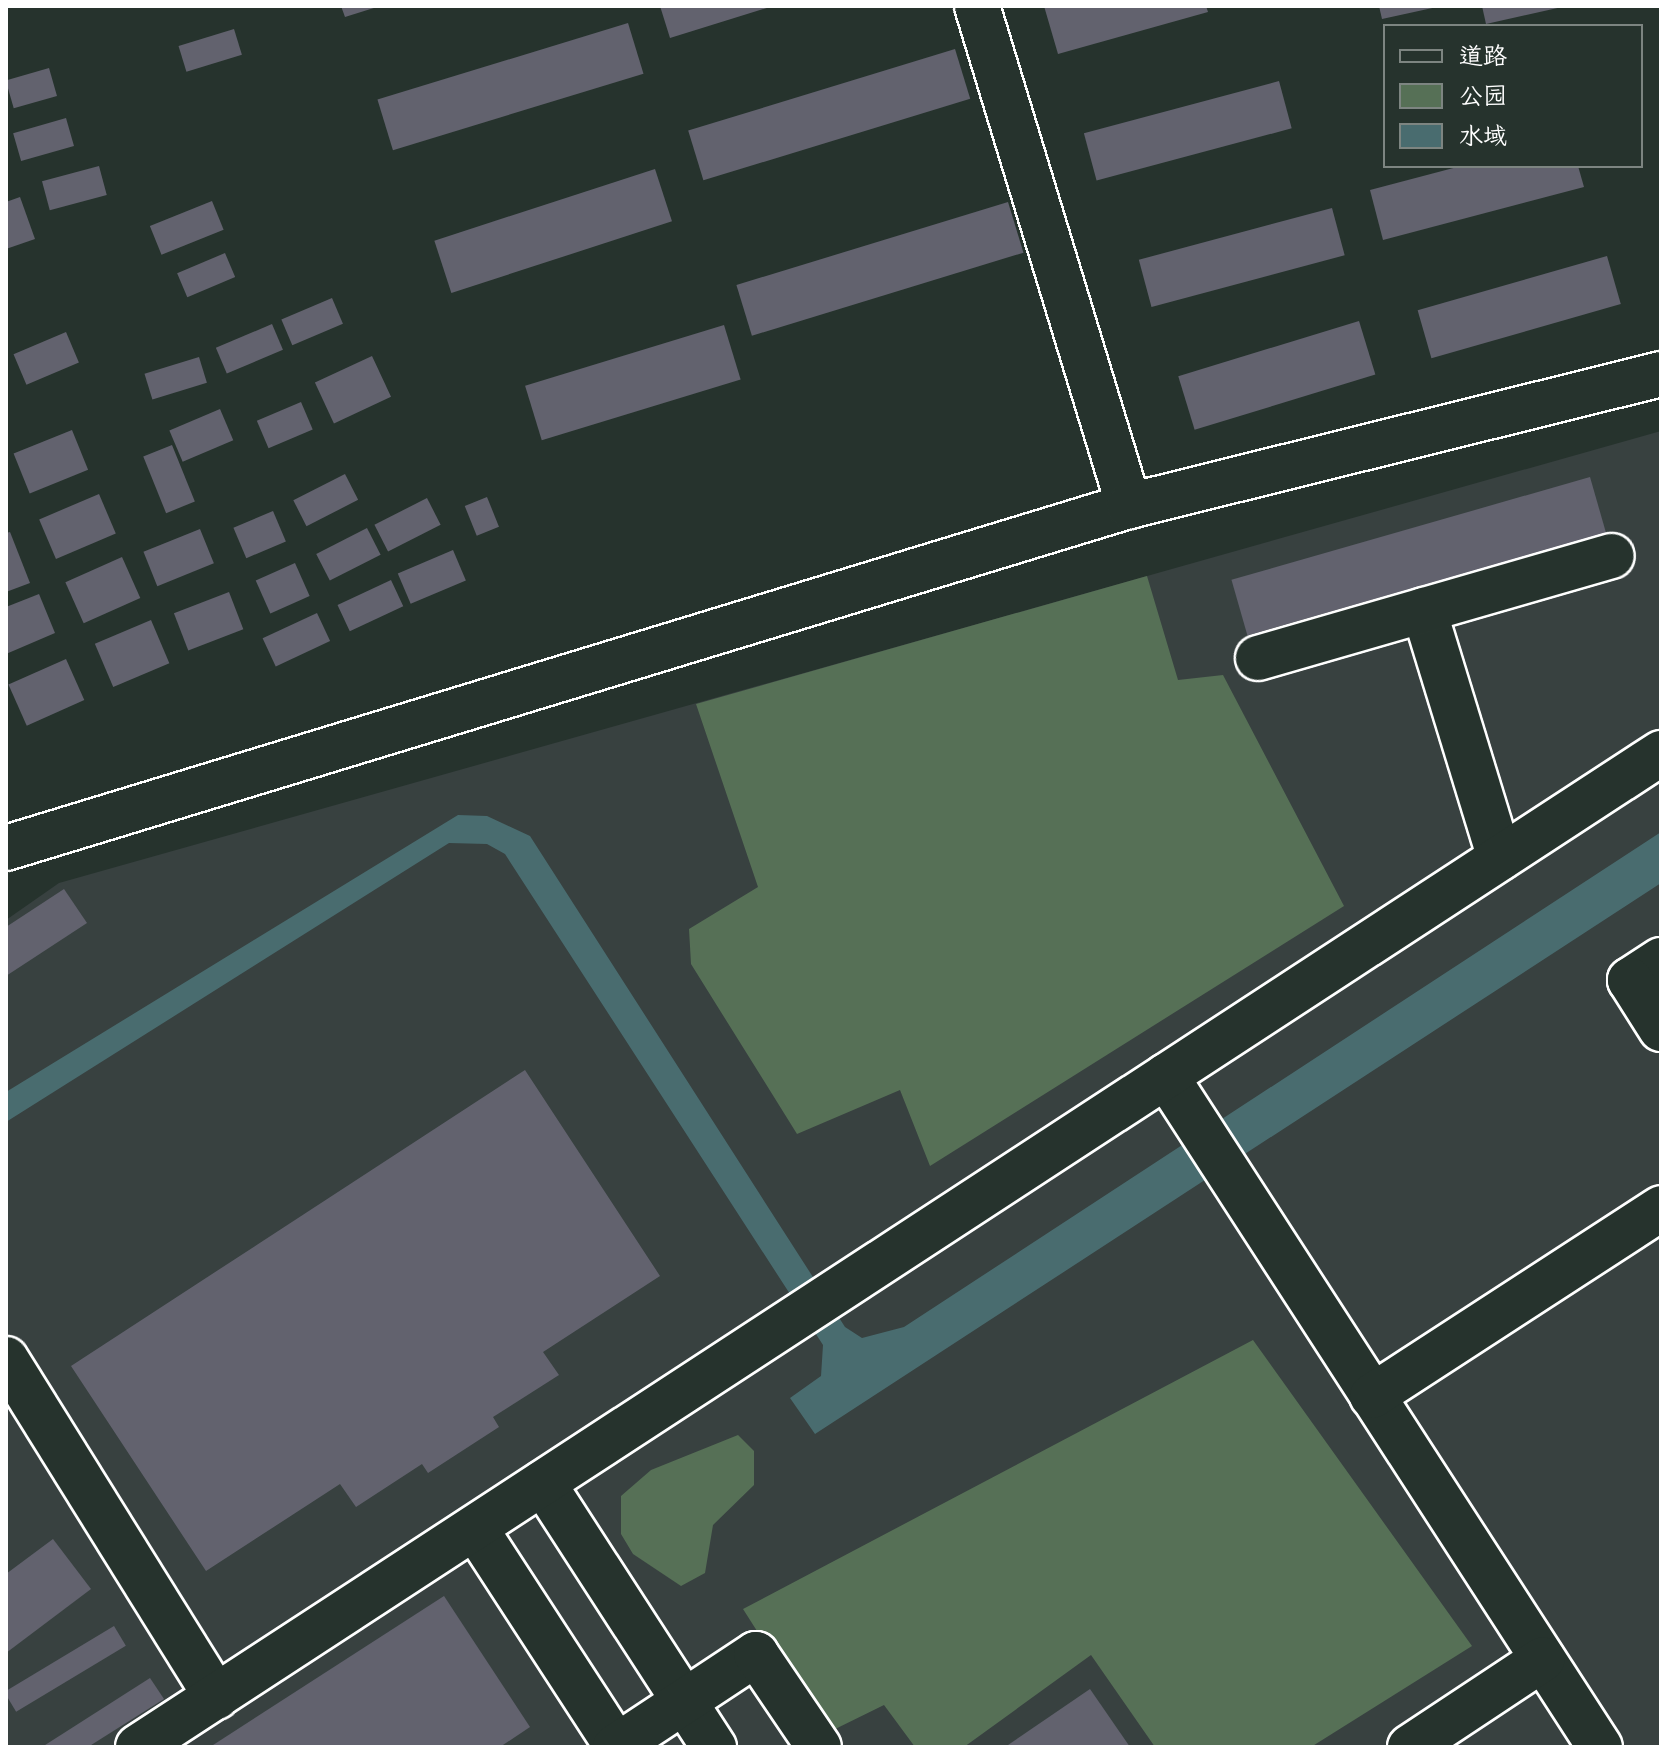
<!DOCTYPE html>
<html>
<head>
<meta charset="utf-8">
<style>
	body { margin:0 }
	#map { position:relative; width:1667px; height:1753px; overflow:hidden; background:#26332d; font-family:"Architects Daughter","LXGW WenKai TC",sans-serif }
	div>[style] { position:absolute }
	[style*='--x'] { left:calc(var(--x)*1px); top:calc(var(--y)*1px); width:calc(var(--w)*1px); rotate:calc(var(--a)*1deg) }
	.built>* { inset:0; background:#384140 }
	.green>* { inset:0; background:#567056 }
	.water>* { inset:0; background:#496c6f }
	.building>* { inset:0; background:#62626e; transform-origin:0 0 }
	.roads { filter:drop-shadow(2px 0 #fff) drop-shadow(-2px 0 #fff) drop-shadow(0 2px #fff) drop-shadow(0 -2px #fff) }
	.minor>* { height:44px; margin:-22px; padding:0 22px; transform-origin:22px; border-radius:22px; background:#26332d }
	span { translate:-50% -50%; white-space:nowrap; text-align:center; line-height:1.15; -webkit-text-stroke:8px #26332d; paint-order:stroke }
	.frame { position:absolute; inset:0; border:8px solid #fff; pointer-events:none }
	.legend { position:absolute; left:1383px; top:24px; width:260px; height:144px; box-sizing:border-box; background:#26332d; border:2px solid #7d8581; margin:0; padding:10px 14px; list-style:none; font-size:24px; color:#fff }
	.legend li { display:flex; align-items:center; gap:16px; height:40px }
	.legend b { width:40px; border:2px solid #7d8581 }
</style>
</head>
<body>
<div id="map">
	<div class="built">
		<div style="clip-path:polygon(1661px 431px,1661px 1747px,6px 1747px,6px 920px,59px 883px)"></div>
	</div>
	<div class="green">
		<div style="clip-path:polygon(1147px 576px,1178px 680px,1223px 675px,1344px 906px,930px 1166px,900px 1090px,797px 1134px,691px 964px,689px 929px,758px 887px,696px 704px)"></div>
		<div style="clip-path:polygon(1253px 1340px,1472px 1646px,1311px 1747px,1155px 1747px,1091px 1655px,964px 1747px,915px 1747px,884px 1705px,823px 1735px,743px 1609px)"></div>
		<div style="clip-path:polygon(738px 1435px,754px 1451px,754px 1485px,713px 1525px,705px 1573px,681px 1586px,633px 1554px,621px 1534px,621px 1496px,651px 1470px)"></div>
	</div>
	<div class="water">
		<div style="clip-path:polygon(458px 815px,487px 816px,530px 836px,845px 1327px,862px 1338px,904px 1327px,1661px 832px,1661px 883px,815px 1434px,790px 1398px,821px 1376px,823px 1345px,505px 854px,487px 844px,449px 843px,6px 1122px,6px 1092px)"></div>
	</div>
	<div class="building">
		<div style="clip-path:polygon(341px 6px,377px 6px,377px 7px,345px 17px)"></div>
		<div style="clip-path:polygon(660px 6px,770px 6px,770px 7px,670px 38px)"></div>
		<div style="clip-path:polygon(1044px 6px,1206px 6px,1208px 12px,1058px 54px)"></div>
		<div style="clip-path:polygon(1379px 6px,1436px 6px,1437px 7px,1382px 19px)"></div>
		<div style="clip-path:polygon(1482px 6px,1562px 6px,1562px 7px,1486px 24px)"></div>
		<div style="left:628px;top:23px;width:53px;height:262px;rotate:73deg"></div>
		<div style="left:234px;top:29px;width:27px;height:58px;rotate:73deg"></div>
		<div style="left:955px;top:49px;width:52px;height:279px;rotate:73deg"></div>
		<div style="left:49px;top:68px;width:29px;height:45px;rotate:74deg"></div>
		<div style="left:1279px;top:81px;width:49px;height:202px;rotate:75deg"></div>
		<div style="left:66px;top:118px;width:29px;height:55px;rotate:74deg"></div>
		<div style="left:99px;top:166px;width:30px;height:59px;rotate:75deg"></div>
		<div style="clip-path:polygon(1461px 166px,1578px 166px,1584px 187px,1383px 240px,1370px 190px)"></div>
		<div style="left:655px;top:169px;width:55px;height:232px;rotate:72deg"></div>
		<div style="clip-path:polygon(20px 197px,35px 239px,6px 249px,6px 202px)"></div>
		<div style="left:212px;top:201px;width:31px;height:67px;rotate:68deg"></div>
		<div style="left:1008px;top:202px;width:53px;height:284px;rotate:73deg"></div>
		<div style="left:1332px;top:208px;width:49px;height:200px;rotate:75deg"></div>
		<div style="left:225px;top:253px;width:26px;height:52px;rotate:67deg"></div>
		<div style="left:1607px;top:256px;width:50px;height:197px;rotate:74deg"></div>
		<div style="left:332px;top:298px;width:28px;height:55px;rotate:67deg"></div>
		<div style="left:1359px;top:321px;width:56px;height:189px;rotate:73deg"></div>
		<div style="left:272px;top:324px;width:28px;height:61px;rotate:67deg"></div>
		<div style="left:724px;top:325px;width:57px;height:208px;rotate:73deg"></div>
		<div style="left:66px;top:332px;width:33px;height:57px;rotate:67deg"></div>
		<div style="left:372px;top:356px;width:45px;height:63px;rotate:65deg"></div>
		<div style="left:199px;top:357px;width:27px;height:57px;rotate:73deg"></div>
		<div style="left:301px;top:402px;width:30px;height:48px;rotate:67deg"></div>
		<div style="left:220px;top:409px;width:34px;height:55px;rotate:67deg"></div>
		<div style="left:72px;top:430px;width:43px;height:63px;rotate:68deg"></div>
		<div style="left:172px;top:445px;width:61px;height:31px;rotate:68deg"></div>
		<div style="left:345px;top:474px;width:29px;height:58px;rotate:63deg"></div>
		<div style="left:1590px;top:477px;width:58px;height:373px;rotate:74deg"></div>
		<div style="left:99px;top:494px;width:43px;height:65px;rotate:67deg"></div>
		<div style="left:487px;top:497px;width:32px;height:24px;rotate:68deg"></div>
		<div style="left:427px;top:498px;width:30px;height:59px;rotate:63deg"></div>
		<div style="left:273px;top:511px;width:33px;height:43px;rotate:67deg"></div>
		<div style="left:367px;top:528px;width:30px;height:57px;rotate:63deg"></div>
		<div style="left:200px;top:529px;width:37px;height:61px;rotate:68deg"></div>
		<div style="clip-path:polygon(10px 532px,30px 583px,6px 592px,6px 533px)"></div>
		<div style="left:453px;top:550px;width:33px;height:60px;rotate:67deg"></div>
		<div style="left:122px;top:557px;width:45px;height:62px;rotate:66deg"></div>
		<div style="left:295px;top:563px;width:36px;height:43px;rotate:66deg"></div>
		<div style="left:391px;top:580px;width:29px;height:59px;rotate:65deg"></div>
		<div style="left:229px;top:592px;width:40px;height:59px;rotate:69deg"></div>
		<div style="clip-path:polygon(39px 594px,55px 633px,6px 654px,6px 607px)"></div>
		<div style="left:317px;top:613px;width:31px;height:60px;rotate:65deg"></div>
		<div style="left:151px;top:620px;width:47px;height:61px;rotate:67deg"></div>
		<div style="left:66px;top:659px;width:45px;height:63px;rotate:66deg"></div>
		<div style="clip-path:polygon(64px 889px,87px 923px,6px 976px,6px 927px)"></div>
		<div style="clip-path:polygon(525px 1070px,660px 1276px,543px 1352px,559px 1375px,493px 1417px,499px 1427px,428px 1473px,422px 1464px,356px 1507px,340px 1484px,206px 1571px,71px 1366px)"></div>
		<div style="clip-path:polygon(53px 1539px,91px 1589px,6px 1653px,6px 1574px)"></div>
		<div style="clip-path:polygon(444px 1596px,530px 1727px,500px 1747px,210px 1747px)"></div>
		<div style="left:114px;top:1626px;width:23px;height:128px;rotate:59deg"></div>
		<div style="clip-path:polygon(150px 1678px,164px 1699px,88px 1747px,42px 1747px)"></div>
		<div style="clip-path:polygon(1090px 1689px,1130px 1747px,1005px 1747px)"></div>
	</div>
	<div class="roads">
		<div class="minor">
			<div style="--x:977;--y:6;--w:523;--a:73.09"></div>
			<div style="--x:1424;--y:610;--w:259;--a:73"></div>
			<div style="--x:1258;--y:658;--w:368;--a:-16.1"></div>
			<div style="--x:6;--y:848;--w:1174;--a:-16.94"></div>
			<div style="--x:1129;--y:506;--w:548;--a:-13.93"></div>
			<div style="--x:1661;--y:960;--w:37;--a:147"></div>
			<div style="--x:1630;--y:980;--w:58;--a:57.7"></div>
			<div style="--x:1166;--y:1076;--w:799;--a:57.11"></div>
			<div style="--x:6;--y:1359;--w:398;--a:58.1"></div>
			<div style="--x:1372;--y:1396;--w:345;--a:-33"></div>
			<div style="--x:543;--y:1483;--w:315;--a:57.1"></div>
			<div style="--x:475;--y:1528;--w:261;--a:57"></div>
			<div style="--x:138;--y:1747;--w:1819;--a:-33.13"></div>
			<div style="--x:615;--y:1747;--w:169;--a:-33.4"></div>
			<div style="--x:756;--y:1654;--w:112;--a:55.9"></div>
			<div style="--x:1410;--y:1747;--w:159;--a:-33.5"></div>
		</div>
	</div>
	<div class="frame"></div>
	<ul class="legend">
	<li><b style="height:10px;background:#26332d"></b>道路</li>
	<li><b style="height:22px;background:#567056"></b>公园</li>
	<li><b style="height:22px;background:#496c6f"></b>水域</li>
	</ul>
</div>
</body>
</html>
